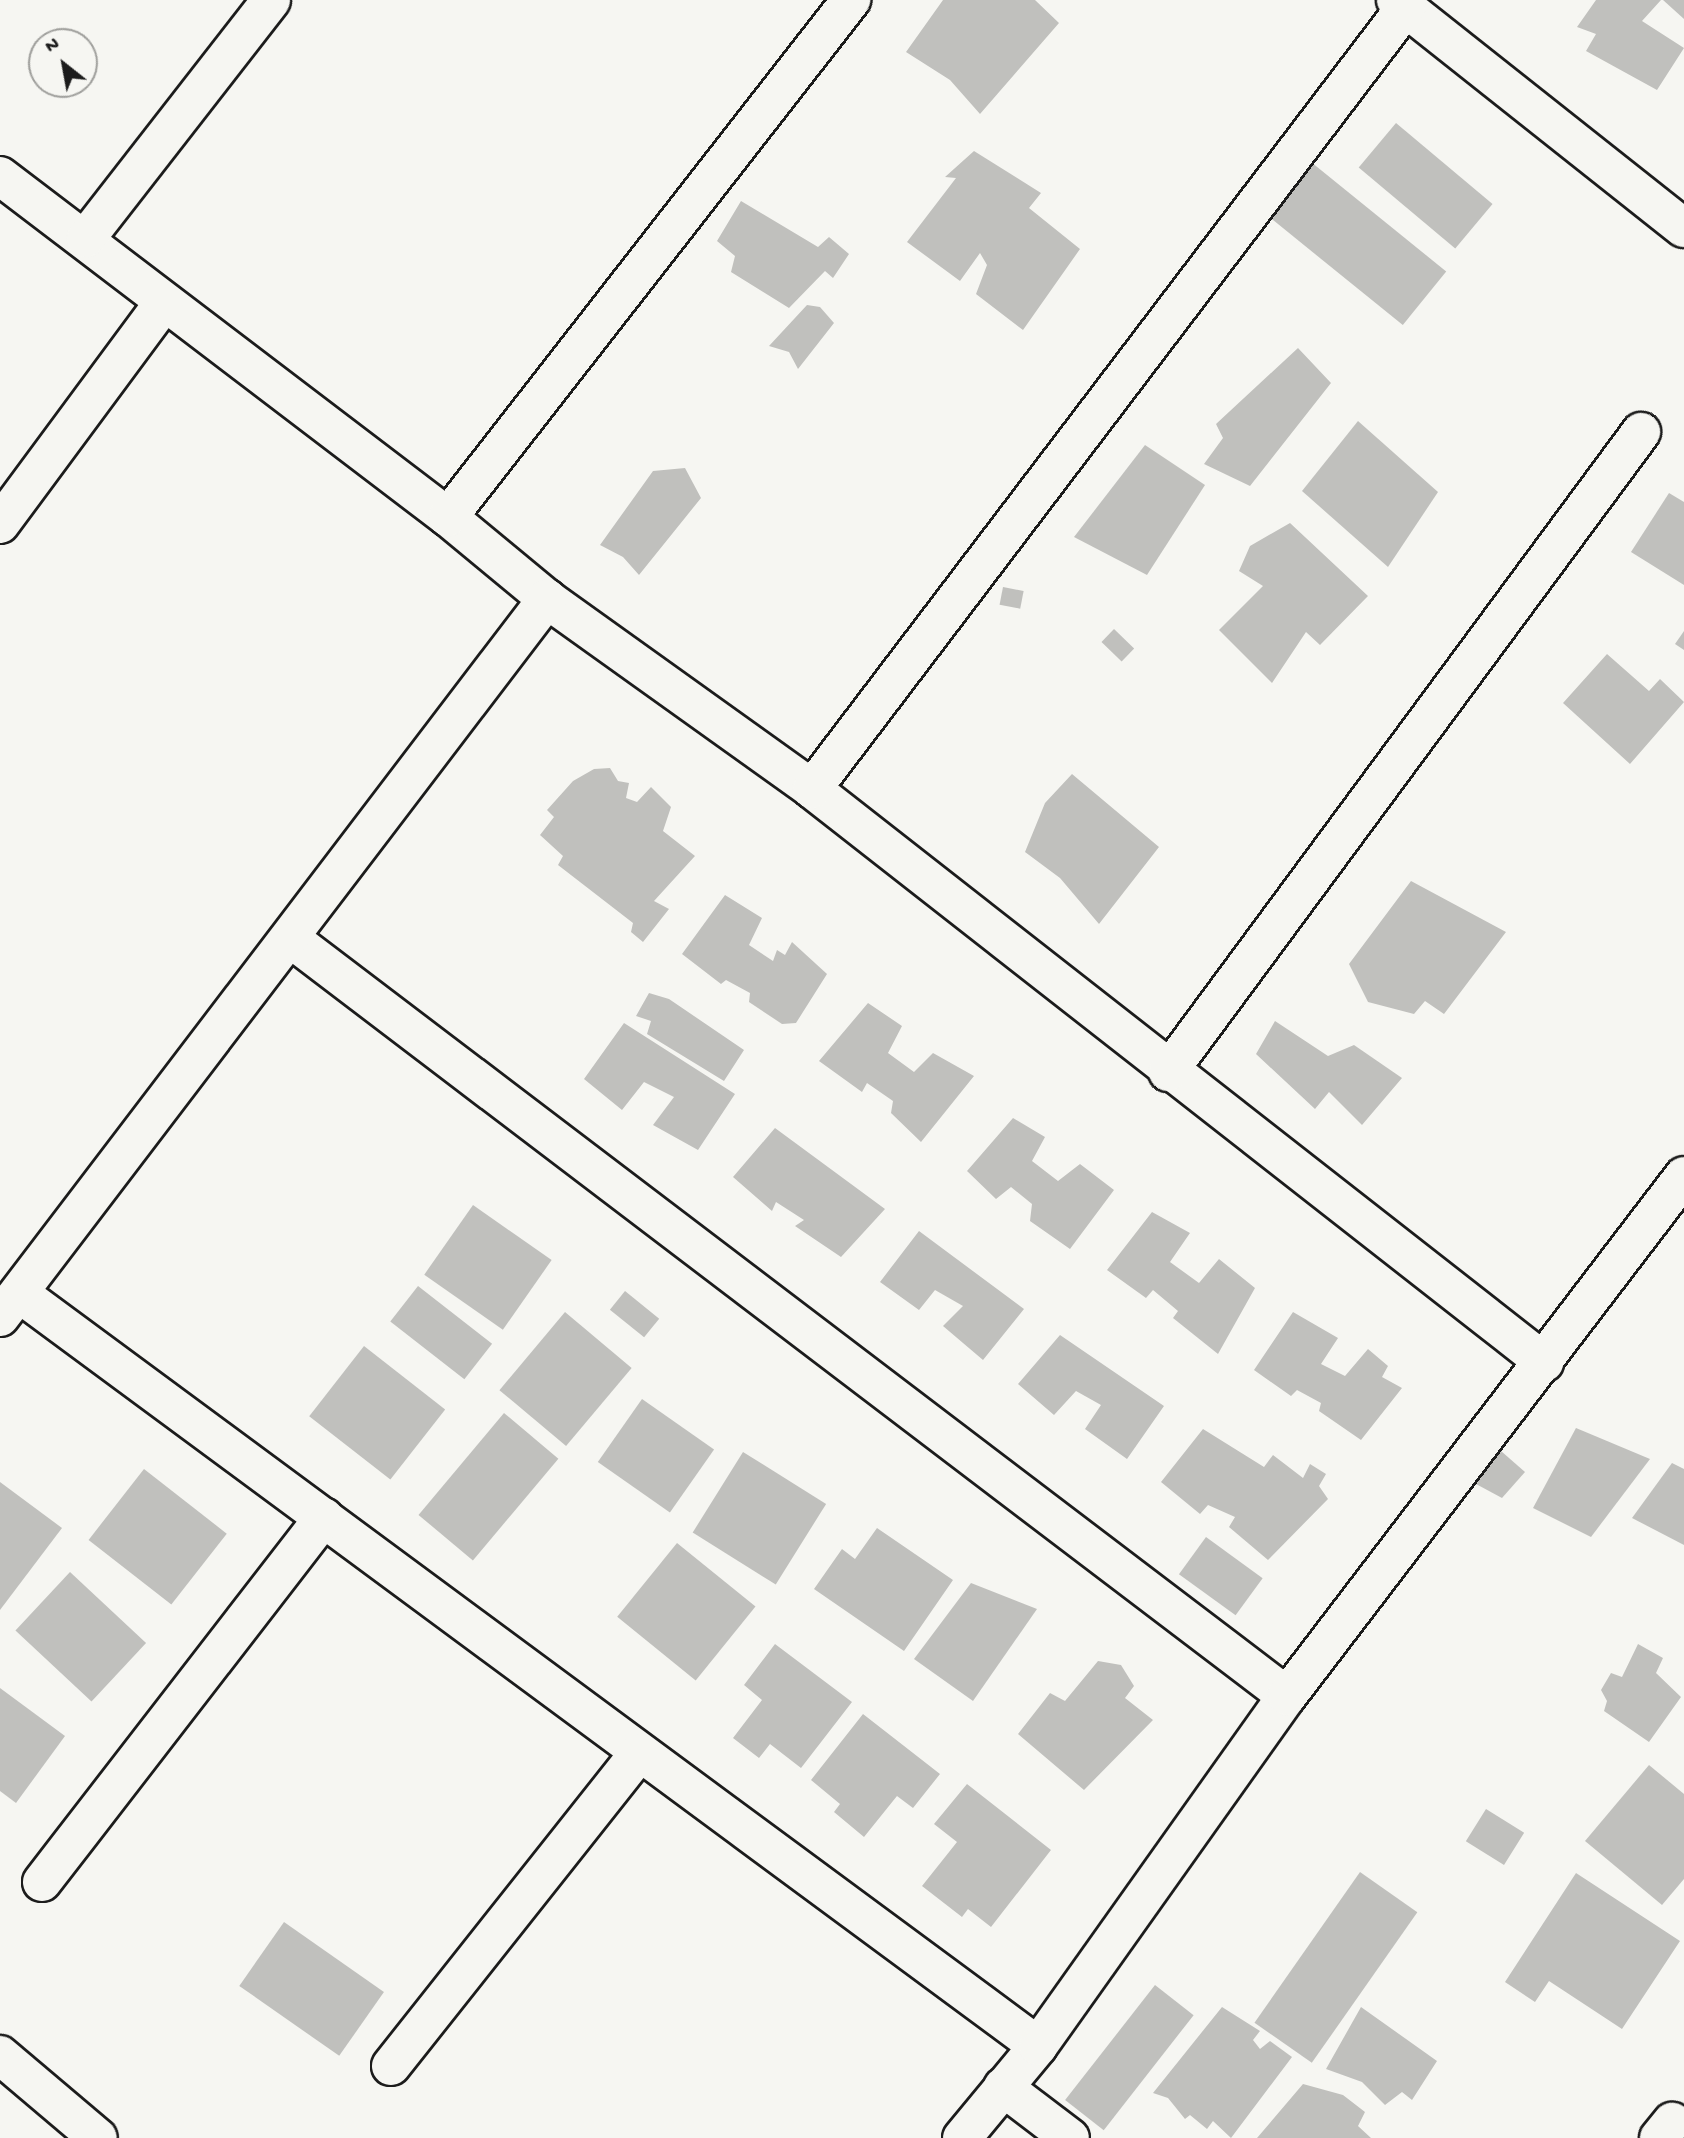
<!DOCTYPE html>
<html>
<head>
<meta charset="utf-8">
<style>
	body { margin:0 }
	#map { position:relative; width:1684px; height:2138px; overflow:hidden; background:#f6f6f2; font-family:"Gochi Hand",sans-serif }
	div>[style] { position:absolute }
	[style*='--x'] { left:calc(var(--x)*1px); top:calc(var(--y)*1px); width:calc(var(--w)*1px); rotate:calc(var(--a)*1deg) }
	.building>* { inset:0; background:#c0c0bd; transform-origin:0 0 }
	.roads { filter:drop-shadow(2px 0 #1c1c1c) drop-shadow(-2px 0 #1c1c1c) drop-shadow(0 2px #1c1c1c) drop-shadow(0 -2px #1c1c1c) }
	.minor>* { height:38px; margin:-19px; padding:0 19px; transform-origin:19px; border-radius:19px; background:#f6f6f2 }
	span { translate:-50% -50%; white-space:nowrap; text-align:center; line-height:1.15; -webkit-text-stroke:7px #f6f6f2; paint-order:stroke }
	.north { position:absolute; left:28px; top:28px; width:70px; height:70px; box-sizing:border-box; background:#f6f6f2; border:2px solid #9f9f9c; border-radius:50%; rotate:329deg; font-size:19px; font-weight:700; line-height:28px; text-align:center; color:#1c1c1c }
	.north::after { content:''; display:block; margin:auto; width:24px; height:32px; background:#1c1c1c; clip-path:polygon(50% 0,100% 100%,50% 72%,0 100%) }
</style>
</head>
<body>
<div id="map">
	<div class="building">
		<div style="clip-path:polygon(943px 0,1035px 0,1059px 23px,980px 114px,950px 80px,906px 52px)"></div>
		<div style="clip-path:polygon(1596px 0,1661px 0,1642px 21px,1684px 48px,1657px 90px,1586px 51px,1596px 34px,1577px 27px)"></div>
		<div style="clip-path:polygon(1663px 0,1684px 0,1684px 19px)"></div>
		<div style="left:1396px;top:123px;width:126px;height:58px;rotate:40deg"></div>
		<div style="clip-path:polygon(974px 151px,1041px 193px,1029px 208px,1080px 249px,1023px 330px,976px 294px,987px 265px,980px 253px,960px 281px,907px 242px,956px 178px,945px 177px)"></div>
		<div style="left:1311px;top:162px;width:174px;height:69px;rotate:39deg"></div>
		<div style="clip-path:polygon(741px 201px,818px 247px,829px 237px,849px 254px,833px 278px,825px 271px,789px 308px,731px 272px,735px 256px,717px 241px)"></div>
		<div style="clip-path:polygon(807px 305px,820px 307px,834px 323px,798px 369px,789px 352px,769px 346px)"></div>
		<div style="clip-path:polygon(1298px 348px,1331px 383px,1250px 486px,1204px 464px,1223px 438px,1216px 424px)"></div>
		<div style="clip-path:polygon(1358px 421px,1438px 492px,1388px 567px,1302px 491px)"></div>
		<div style="clip-path:polygon(1145px 445px,1205px 485px,1147px 575px,1074px 537px)"></div>
		<div style="clip-path:polygon(685px 468px,701px 498px,639px 575px,623px 557px,600px 545px,653px 471px)"></div>
		<div style="clip-path:polygon(1669px 493px,1684px 502px,1684px 585px,1631px 552px)"></div>
		<div style="clip-path:polygon(1290px 523px,1368px 596px,1320px 645px,1306px 632px,1272px 683px,1219px 630px,1263px 586px,1239px 571px,1250px 546px)"></div>
		<div style="left:1003px;top:587px;width:21px;height:18px;rotate:11deg"></div>
		<div style="left:1114px;top:629px;width:28px;height:18px;rotate:44deg"></div>
		<div style="clip-path:polygon(1684px 631px,1684px 650px,1675px 644px)"></div>
		<div style="clip-path:polygon(1607px 654px,1649px 691px,1660px 679px,1684px 702px,1630px 764px,1563px 703px)"></div>
		<div style="clip-path:polygon(610px 768px,618px 781px,629px 783px,626px 798px,637px 802px,651px 787px,671px 807px,663px 831px,695px 856px,654px 901px,669px 909px,643px 942px,631px 932px,633px 923px,558px 865px,563px 856px,540px 835px,554px 817px,547px 810px,573px 781px,594px 769px)"></div>
		<div style="clip-path:polygon(1072px 774px,1159px 847px,1099px 924px,1060px 878px,1025px 852px,1045px 803px)"></div>
		<div style="clip-path:polygon(1411px 881px,1506px 932px,1444px 1014px,1425px 1001px,1414px 1014px,1368px 1002px,1349px 964px)"></div>
		<div style="clip-path:polygon(725px 895px,762px 918px,749px 945px,773px 961px,777px 950px,785px 955px,792px 942px,827px 974px,796px 1023px,782px 1024px,749px 1002px,750px 993px,726px 980px,721px 984px,682px 954px)"></div>
		<div style="clip-path:polygon(649px 993px,669px 999px,744px 1050px,724px 1081px,647px 1034px,651px 1021px,636px 1016px)"></div>
		<div style="clip-path:polygon(868px 1003px,902px 1026px,888px 1053px,914px 1072px,933px 1053px,974px 1076px,921px 1142px,891px 1113px,893px 1101px,867px 1083px,862px 1092px,819px 1061px)"></div>
		<div style="clip-path:polygon(1275px 1021px,1328px 1056px,1354px 1045px,1402px 1078px,1362px 1125px,1329px 1092px,1315px 1109px,1256px 1054px)"></div>
		<div style="clip-path:polygon(624px 1023px,735px 1094px,698px 1150px,653px 1125px,674px 1097px,644px 1082px,622px 1110px,584px 1079px)"></div>
		<div style="clip-path:polygon(1013px 1118px,1045px 1137px,1032px 1161px,1058px 1181px,1080px 1164px,1114px 1190px,1070px 1249px,1030px 1221px,1032px 1204px,1011px 1187px,996px 1199px,967px 1171px)"></div>
		<div style="clip-path:polygon(775px 1128px,885px 1209px,841px 1257px,795px 1226px,804px 1220px,776px 1202px,772px 1211px,733px 1177px)"></div>
		<div style="left:473px;top:1205px;width:96px;height:85px;rotate:35deg"></div>
		<div style="clip-path:polygon(1152px 1212px,1190px 1233px,1170px 1262px,1199px 1283px,1219px 1259px,1255px 1288px,1218px 1354px,1173px 1318px,1178px 1311px,1153px 1290px,1146px 1298px,1107px 1270px)"></div>
		<div style="clip-path:polygon(919px 1231px,1024px 1309px,983px 1360px,943px 1326px,963px 1306px,935px 1290px,919px 1310px,880px 1282px)"></div>
		<div style="left:418px;top:1286px;width:94px;height:45px;rotate:38deg"></div>
		<div style="left:625px;top:1291px;width:44px;height:24px;rotate:39deg"></div>
		<div style="left:565px;top:1312px;width:87px;height:102px;rotate:40deg"></div>
		<div style="clip-path:polygon(1293px 1312px,1338px 1338px,1321px 1364px,1345px 1376px,1368px 1349px,1388px 1366px,1382px 1377px,1402px 1388px,1361px 1440px,1319px 1411px,1321px 1403px,1297px 1390px,1291px 1396px,1254px 1370px)"></div>
		<div style="clip-path:polygon(1060px 1335px,1164px 1406px,1127px 1459px,1085px 1429px,1101px 1405px,1076px 1391px,1054px 1415px,1018px 1384px)"></div>
		<div style="left:364px;top:1346px;width:103px;height:89px;rotate:38deg"></div>
		<div style="left:642px;top:1399px;width:88px;height:77px;rotate:35deg"></div>
		<div style="left:504px;top:1413px;width:71px;height:133px;rotate:40deg"></div>
		<div style="clip-path:polygon(1576px 1428px,1650px 1459px,1591px 1537px,1533px 1508px)"></div>
		<div style="clip-path:polygon(1203px 1429px,1264px 1467px,1273px 1455px,1303px 1478px,1310px 1464px,1326px 1474px,1319px 1486px,1328px 1499px,1268px 1560px,1229px 1527px,1235px 1517px,1208px 1505px,1200px 1514px,1161px 1482px)"></div>
		<div style="clip-path:polygon(1501px 1451px,1525px 1472px,1502px 1498px,1476px 1484px)"></div>
		<div style="left:743px;top:1452px;width:98px;height:95px;rotate:32deg"></div>
		<div style="clip-path:polygon(1672px 1463px,1684px 1469px,1684px 1545px,1632px 1518px)"></div>
		<div style="left:144px;top:1469px;width:105px;height:90px;rotate:38deg"></div>
		<div style="clip-path:polygon(0 1482px,62px 1528px,0 1610px)"></div>
		<div style="clip-path:polygon(877px 1528px,953px 1580px,904px 1651px,814px 1589px,842px 1549px,855px 1559px)"></div>
		<div style="left:1206px;top:1537px;width:70px;height:46px;rotate:36deg"></div>
		<div style="left:677px;top:1543px;width:101px;height:95px;rotate:39deg"></div>
		<div style="left:70px;top:1572px;width:104px;height:80px;rotate:43deg"></div>
		<div style="clip-path:polygon(971px 1583px,1037px 1609px,973px 1701px,914px 1659px)"></div>
		<div style="clip-path:polygon(775px 1644px,852px 1702px,801px 1768px,770px 1744px,759px 1758px,733px 1738px,762px 1700px,744px 1685px)"></div>
		<div style="clip-path:polygon(1638px 1644px,1663px 1658px,1656px 1673px,1681px 1697px,1649px 1742px,1604px 1711px,1607px 1701px,1601px 1690px,1611px 1673px,1622px 1677px)"></div>
		<div style="clip-path:polygon(1098px 1661px,1121px 1665px,1134px 1686px,1125px 1698px,1153px 1720px,1084px 1790px,1018px 1734px,1050px 1693px,1065px 1701px)"></div>
		<div style="clip-path:polygon(0 1688px,65px 1736px,16px 1803px,0 1791px)"></div>
		<div style="clip-path:polygon(863px 1714px,940px 1774px,913px 1808px,897px 1796px,864px 1837px,834px 1812px,840px 1804px,811px 1780px)"></div>
		<div style="clip-path:polygon(1649px 1765px,1684px 1794px,1684px 1879px,1662px 1905px,1585px 1841px)"></div>
		<div style="clip-path:polygon(967px 1784px,1051px 1850px,991px 1927px,968px 1909px,962px 1917px,922px 1886px,957px 1842px,934px 1824px)"></div>
		<div style="left:1486px;top:1809px;width:45px;height:38px;rotate:32deg"></div>
		<div style="left:1360px;top:1872px;width:70px;height:184px;rotate:35deg"></div>
		<div style="clip-path:polygon(1576px 1873px,1680px 1941px,1622px 2029px,1549px 1981px,1535px 2002px,1505px 1982px)"></div>
		<div style="left:284px;top:1922px;width:122px;height:78px;rotate:35deg"></div>
		<div style="left:1155px;top:1985px;width:49px;height:146px;rotate:38deg"></div>
		<div style="clip-path:polygon(1222px 2007px,1260px 2031px,1253px 2040px,1260px 2049px,1270px 2041px,1292px 2057px,1231px 2138px,1213px 2121px,1207px 2129px,1190px 2115px,1185px 2119px,1168px 2098px,1153px 2093px)"></div>
		<div style="clip-path:polygon(1361px 2007px,1437px 2061px,1412px 2100px,1402px 2092px,1385px 2105px,1362px 2082px,1326px 2069px)"></div>
		<div style="clip-path:polygon(1303px 2084px,1343px 2095px,1365px 2112px,1358px 2126px,1371px 2138px,1257px 2138px)"></div>
	</div>
	<div class="roads">
		<div class="minor">
			<div style="--x:1396;--y:0;--w:367;--a:38.4"></div>
			<div style="--x:0;--y:176;--w:563;--a:37.28"></div>
			<div style="--x:448;--y:517;--w:129;--a:39.6"></div>
			<div style="--x:547;--y:599;--w:326;--a:35.6"></div>
			<div style="--x:812;--y:789;--w:930;--a:38.05"></div>
			<div style="--x:86;--y:238;--w:301;--a:-52.1"></div>
			<div style="--x:448;--y:517;--w:656;--a:-52.06"></div>
			<div style="--x:0;--y:524;--w:276;--a:-53.5"></div>
			<div style="--x:812;--y:789;--w:982;--a:-52.78"></div>
			<div style="--x:290;--y:938;--w:1252;--a:37.25"></div>
			<div style="--x:1168;--y:1072;--w:796;--a:-53.53"></div>
			<div style="--x:19;--y:1293;--w:1267;--a:36.46"></div>
			<div style="--x:0;--y:1317;--w:903;--a:-52.7"></div>
			<div style="--x:42;--y:1882;--w:461;--a:-52.3"></div>
			<div style="--x:0;--y:2055;--w:128;--a:40.3"></div>
			<div style="--x:391;--y:2066;--w:399;--a:-51.6"></div>
			<div style="--x:1003;--y:2087;--w:84;--a:37.3"></div>
			<div style="--x:962;--y:2138;--w:119;--a:-50.4"></div>
			<div style="--x:1038;--y:2046;--w:430;--a:-54.6"></div>
			<div style="--x:1287;--y:1696;--w:654;--a:-52.64"></div>
			<div style="--x:1659;--y:2138;--w:21;--a:-51"></div>
		</div>
	</div>
	<div class="north">N</div>
</div>
</body>
</html>
